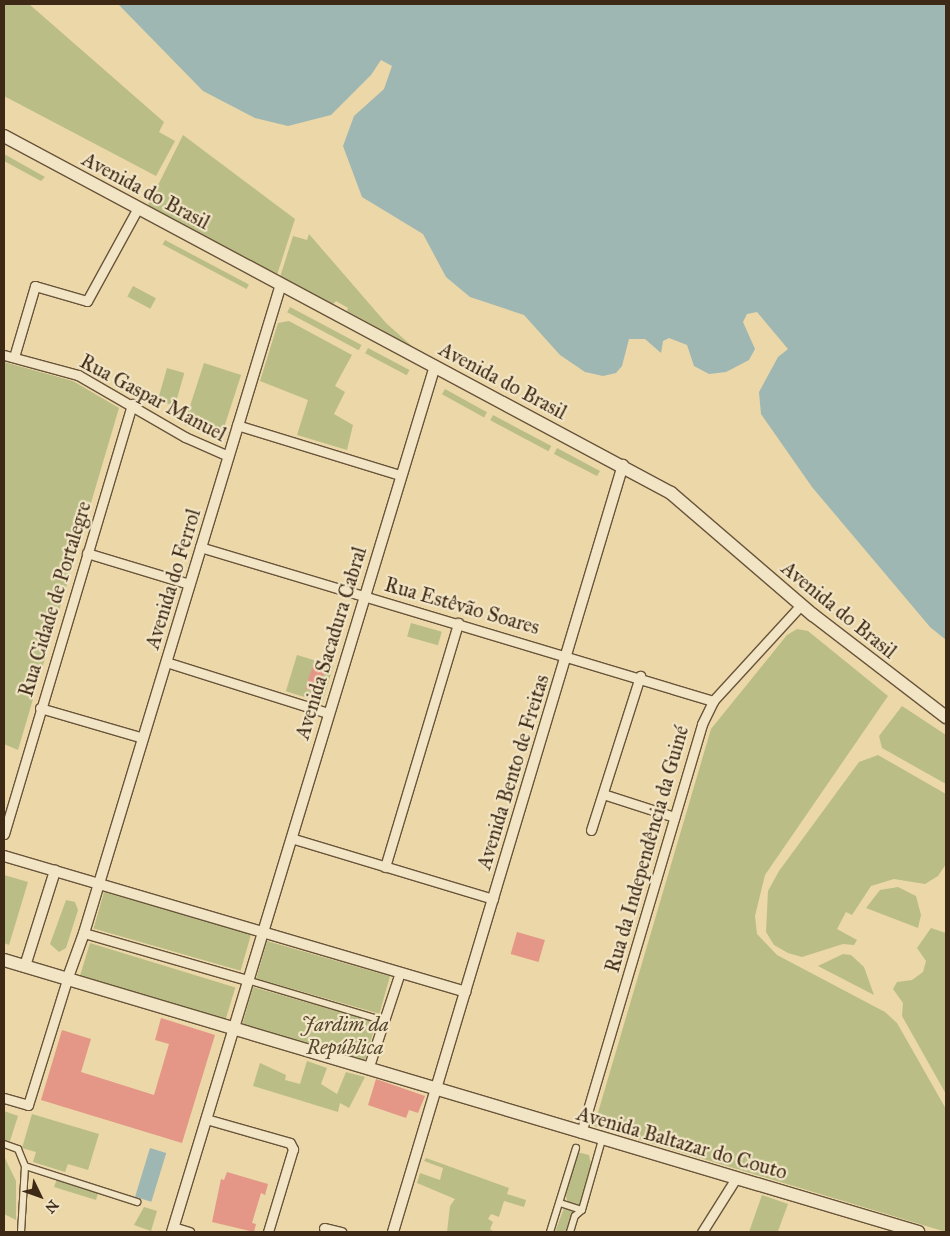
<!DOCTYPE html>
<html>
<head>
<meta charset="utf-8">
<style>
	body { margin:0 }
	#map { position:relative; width:950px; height:1236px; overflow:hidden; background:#ebd7a8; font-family:"IM FELL Great Primer",serif }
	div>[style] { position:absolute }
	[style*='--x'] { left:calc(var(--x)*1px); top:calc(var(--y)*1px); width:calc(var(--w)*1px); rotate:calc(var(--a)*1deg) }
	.green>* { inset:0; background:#babe86; transform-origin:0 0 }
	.water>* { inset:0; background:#9eb7b3; transform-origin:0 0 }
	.building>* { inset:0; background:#e49786; transform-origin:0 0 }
	.roads { filter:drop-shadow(1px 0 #69543a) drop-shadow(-1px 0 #69543a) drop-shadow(0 1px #69543a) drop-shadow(0 -1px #69543a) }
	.pedestrian>* { height:6px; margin:-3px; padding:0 3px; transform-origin:3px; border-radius:3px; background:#f2e5c6 }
	.minor>* { height:9px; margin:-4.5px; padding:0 4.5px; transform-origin:4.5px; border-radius:4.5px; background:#f2e5c6 }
	.tertiary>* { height:10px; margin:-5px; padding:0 5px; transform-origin:5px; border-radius:5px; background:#f2e5c6 }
	.secondary>* { height:12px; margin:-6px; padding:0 6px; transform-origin:6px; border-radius:6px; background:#f2e5c6 }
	span { translate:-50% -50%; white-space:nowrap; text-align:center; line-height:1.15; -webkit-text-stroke:4.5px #f2e5c6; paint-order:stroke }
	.street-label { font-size:20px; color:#3e2916 }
	.park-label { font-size:20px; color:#57472c; font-style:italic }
	.frame { position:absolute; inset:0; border:5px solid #3e2916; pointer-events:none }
	.north { position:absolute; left:15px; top:1171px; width:50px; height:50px; -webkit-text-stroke:4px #f2e5c6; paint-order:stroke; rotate:132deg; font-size:14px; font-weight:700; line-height:20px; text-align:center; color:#3e2916 }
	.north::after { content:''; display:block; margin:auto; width:18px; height:22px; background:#3e2916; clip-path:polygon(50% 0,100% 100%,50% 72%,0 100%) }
</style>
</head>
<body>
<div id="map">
	<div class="green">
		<div style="clip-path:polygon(4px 4px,29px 4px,164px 122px,159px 132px,175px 141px,156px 176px,4px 96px)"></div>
		<div style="clip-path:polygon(183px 135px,295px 219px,277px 275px,148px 205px)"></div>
		<div style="clip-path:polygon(4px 154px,45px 177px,41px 181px,4px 161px)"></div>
		<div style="clip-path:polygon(309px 234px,386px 323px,413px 347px,347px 311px,348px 308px,336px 301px,333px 304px,280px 277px,293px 236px,307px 240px)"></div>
		<div style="left:165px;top:240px;width:95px;height:5px;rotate:28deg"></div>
		<div style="left:133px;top:286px;width:26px;height:12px;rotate:28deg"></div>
		<div style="left:290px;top:307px;width:81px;height:6px;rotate:28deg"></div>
		<div style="clip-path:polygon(289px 321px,352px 355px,335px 386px,345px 392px,334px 414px,353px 425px,347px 450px,297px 435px,308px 400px,260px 381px,278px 323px)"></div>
		<div style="left:368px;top:348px;width:47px;height:6px;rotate:28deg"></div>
		<div style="clip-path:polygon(4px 362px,73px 381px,119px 408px,18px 750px,4px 744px)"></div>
		<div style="left:204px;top:363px;width:39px;height:65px;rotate:18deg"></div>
		<div style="left:167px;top:368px;width:18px;height:34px;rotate:16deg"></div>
		<div style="left:445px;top:389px;width:48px;height:6px;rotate:29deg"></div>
		<div style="left:493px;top:415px;width:66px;height:6px;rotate:28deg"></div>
		<div style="clip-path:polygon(557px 448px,600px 471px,597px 476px,554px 454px)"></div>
		<div style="left:411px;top:623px;width:32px;height:14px;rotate:16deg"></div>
		<div style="clip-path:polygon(797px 629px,808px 631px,888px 696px,765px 875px,755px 916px,757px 934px,777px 955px,885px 1012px,897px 1023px,946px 1109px,946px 1232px,594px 1126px,711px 729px,787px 635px)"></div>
		<div style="left:297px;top:655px;width:38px;height:38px;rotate:17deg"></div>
		<div style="clip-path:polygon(902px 706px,946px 735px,946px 784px,882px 748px,879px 736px)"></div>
		<div style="clip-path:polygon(878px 755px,946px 794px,946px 864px,938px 876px,925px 884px,894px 879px,871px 886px,852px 915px,846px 912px,837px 929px,857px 940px,854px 945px,843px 944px,802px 957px,788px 953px,774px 945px,766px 932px,768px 891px,779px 871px,859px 762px)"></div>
		<div style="clip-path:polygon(4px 875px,28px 882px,9px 945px,4px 943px)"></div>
		<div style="clip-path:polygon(898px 887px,916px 896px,921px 915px,918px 928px,866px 908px,880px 890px)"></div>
		<div style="left:104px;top:892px;width:153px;height:38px;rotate:16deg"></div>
		<div style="clip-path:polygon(66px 900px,75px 902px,78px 910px,66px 948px,59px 952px,50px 944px)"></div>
		<div style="clip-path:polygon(931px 928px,946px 933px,946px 1094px,902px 1016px,903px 1003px,893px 989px,897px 982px,912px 980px,923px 972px,926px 961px,917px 948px)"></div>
		<div style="left:267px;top:941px;width:128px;height:39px;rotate:16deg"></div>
		<div style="left:90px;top:943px;width:152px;height:39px;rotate:17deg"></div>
		<div style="clip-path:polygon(843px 954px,851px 955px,864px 967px,874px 995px,818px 966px)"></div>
		<div style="left:253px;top:987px;width:128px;height:40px;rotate:16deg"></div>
		<div style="clip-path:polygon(307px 1061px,327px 1068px,321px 1084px,337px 1094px,346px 1072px,365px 1077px,349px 1108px,340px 1103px,338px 1112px,253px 1086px,260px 1063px,286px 1075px,285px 1080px,300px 1084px)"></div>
		<div style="clip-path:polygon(4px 1111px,18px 1116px,10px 1141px,4px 1140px)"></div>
		<div style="clip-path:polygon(32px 1114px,99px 1134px,88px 1170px,68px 1164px,65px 1172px,33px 1162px,36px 1152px,22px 1148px)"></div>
		<div style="clip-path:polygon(577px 1152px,589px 1155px,592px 1168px,582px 1203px,577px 1205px,567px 1203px,566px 1195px)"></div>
		<div style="clip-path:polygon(4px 1156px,16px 1181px,16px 1220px,4px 1214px)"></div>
		<div style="clip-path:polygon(426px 1158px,509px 1188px,507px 1194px,526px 1200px,524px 1207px,504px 1201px,499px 1217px,491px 1214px,488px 1219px,493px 1222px,490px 1229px,494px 1232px,447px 1232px,450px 1206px,455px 1199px,417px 1183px,420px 1173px,440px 1180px,443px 1168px,424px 1161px)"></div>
		<div style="clip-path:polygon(57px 1179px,98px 1193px,96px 1200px,54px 1187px)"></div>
		<div style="clip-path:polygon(762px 1195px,788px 1204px,778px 1231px,749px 1232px)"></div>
		<div style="clip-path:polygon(144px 1207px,157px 1211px,151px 1231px,134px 1225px)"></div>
		<div style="clip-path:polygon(564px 1208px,572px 1209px,573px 1212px,567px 1232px,555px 1232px)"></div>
	</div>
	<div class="water">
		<div style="clip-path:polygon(118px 4px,946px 4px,946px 640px,930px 627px,812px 487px,761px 414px,759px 392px,778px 357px,788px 349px,757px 312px,747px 314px,743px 322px,755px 349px,749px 360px,726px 372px,709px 374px,694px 366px,687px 345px,669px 338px,663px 341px,661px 353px,645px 339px,629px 339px,622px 366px,616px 373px,603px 376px,585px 372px,560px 355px,524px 315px,470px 297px,446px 277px,423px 234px,362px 197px,343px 146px,354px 116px,384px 89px,392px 66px,381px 60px,371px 75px,331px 115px,288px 126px,255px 118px,203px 91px)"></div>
		<div style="left:150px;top:1148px;width:17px;height:51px;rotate:17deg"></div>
	</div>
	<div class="building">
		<div style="left:313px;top:665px;width:13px;height:25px;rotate:18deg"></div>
		<div style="left:517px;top:932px;width:29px;height:23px;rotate:16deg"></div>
		<div style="clip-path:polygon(161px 1018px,215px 1035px,182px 1143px,41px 1100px,62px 1030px,91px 1039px,81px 1072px,154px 1095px,169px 1044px,155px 1040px)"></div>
		<div style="clip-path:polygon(376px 1079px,425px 1096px,418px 1113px,409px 1110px,406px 1118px,368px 1105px)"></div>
		<div style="clip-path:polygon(227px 1172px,268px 1184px,265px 1195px,261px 1193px,252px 1223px,256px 1224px,254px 1232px,212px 1222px,221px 1179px,224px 1180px)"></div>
	</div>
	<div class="roads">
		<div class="pedestrian">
			<div style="--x:247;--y:980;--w:137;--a:16.6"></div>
			<div style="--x:4;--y:1144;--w:15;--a:20"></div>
			<div style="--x:18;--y:1149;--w:18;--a:68"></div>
			<div style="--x:25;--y:1166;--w:118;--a:17.8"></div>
			<div style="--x:560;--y:1203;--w:23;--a:18"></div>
			<div style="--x:21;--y:1232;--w:66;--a:-86.5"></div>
			<div style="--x:550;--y:1232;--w:88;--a:-72.8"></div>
			<div style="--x:570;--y:1232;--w:17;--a:-73"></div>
			<div style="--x:575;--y:1216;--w:9;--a:-41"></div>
			<div style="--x:582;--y:1210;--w:73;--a:-74.1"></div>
		</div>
		<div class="minor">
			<div style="--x:4;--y:355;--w:77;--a:15.1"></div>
			<div style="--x:78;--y:375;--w:124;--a:30.1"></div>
			<div style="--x:185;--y:437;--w:47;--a:23.8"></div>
			<div style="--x:14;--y:357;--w:74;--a:-73.5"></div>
			<div style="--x:35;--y:286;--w:54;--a:16.1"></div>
			<div style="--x:87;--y:301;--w:106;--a:-61.3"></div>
			<div style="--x:237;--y:425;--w:170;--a:17.1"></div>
			<div style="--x:200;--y:547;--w:536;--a:16.71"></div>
			<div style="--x:87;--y:553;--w:107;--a:16.9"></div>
			<div style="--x:166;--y:662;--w:170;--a:17.5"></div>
			<div style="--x:40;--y:708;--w:107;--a:16.2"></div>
			<div style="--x:603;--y:794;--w:75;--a:17.9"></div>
			<div style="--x:591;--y:830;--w:162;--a:-72.3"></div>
			<div style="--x:4;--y:834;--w:449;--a:-73.4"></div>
			<div style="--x:291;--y:838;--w:211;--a:16.8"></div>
			<div style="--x:385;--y:867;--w:255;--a:-73.3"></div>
			<div style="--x:84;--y:933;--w:170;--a:16.1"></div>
			<div style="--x:368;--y:1069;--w:102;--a:-71.7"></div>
			<div style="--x:4;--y:1098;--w:25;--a:16"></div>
			<div style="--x:28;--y:1105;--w:131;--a:-72.7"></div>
			<div style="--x:206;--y:1119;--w:87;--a:15.9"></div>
			<div style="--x:290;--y:1143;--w:7;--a:63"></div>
			<div style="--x:293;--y:1149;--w:87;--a:106.8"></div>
			<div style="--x:581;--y:1133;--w:427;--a:-73.5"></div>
			<div style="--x:702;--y:724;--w:25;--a:-64"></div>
			<div style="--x:713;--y:701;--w:130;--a:-47.5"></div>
			<div style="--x:173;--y:1227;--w:17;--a:17"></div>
			<div style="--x:324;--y:1228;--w:18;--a:13"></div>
			<div style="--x:702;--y:1232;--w:64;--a:-57.8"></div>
		</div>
		<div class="tertiary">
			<div style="--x:4;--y:856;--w:481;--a:16.4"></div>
			<div style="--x:25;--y:966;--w:100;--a:-72.5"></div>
			<div style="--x:67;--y:980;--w:50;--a:-70.1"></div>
			<div style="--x:84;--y:933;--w:678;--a:-73.11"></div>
			<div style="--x:172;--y:1232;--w:905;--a:-73.11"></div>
			<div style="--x:393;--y:1232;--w:801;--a:-73.31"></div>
		</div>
		<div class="secondary">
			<div style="--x:4;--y:136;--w:757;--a:28.16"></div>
			<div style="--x:671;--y:493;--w:187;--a:40.7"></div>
			<div style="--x:813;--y:615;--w:168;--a:37.5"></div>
			<div style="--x:4;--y:960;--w:954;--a:16.57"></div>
		</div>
	</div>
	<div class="street-label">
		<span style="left:146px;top:191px;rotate:28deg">Avenida do Brasil</span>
		<span style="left:503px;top:381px;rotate:28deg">Avenida do Brasil</span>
		<span style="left:153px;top:398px;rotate:28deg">Rua Gaspar Manuel</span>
		<span style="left:173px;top:579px;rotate:-73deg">Avenida do Ferrol</span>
		<span style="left:55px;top:599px;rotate:-73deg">Rua Cidade de Portalegre</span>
		<span style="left:462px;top:606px;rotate:16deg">Rua Estêvão Soares</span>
		<span style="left:839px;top:610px;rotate:39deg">Avenida do Brasil</span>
		<span style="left:331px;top:643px;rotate:-73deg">Avenida Sacadura Cabral</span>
		<span style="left:513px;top:772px;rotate:-73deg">Avenida Bento de Freitas</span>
		<span style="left:647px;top:849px;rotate:-74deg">Rua da Independência da Guiné</span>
		<span style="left:682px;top:1143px;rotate:16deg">Avenida Baltazar do Couto</span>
	</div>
	<div class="park-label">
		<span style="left:345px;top:1036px">Jardim da<br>República</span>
	</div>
	<div class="frame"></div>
	<div class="north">N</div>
</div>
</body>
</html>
